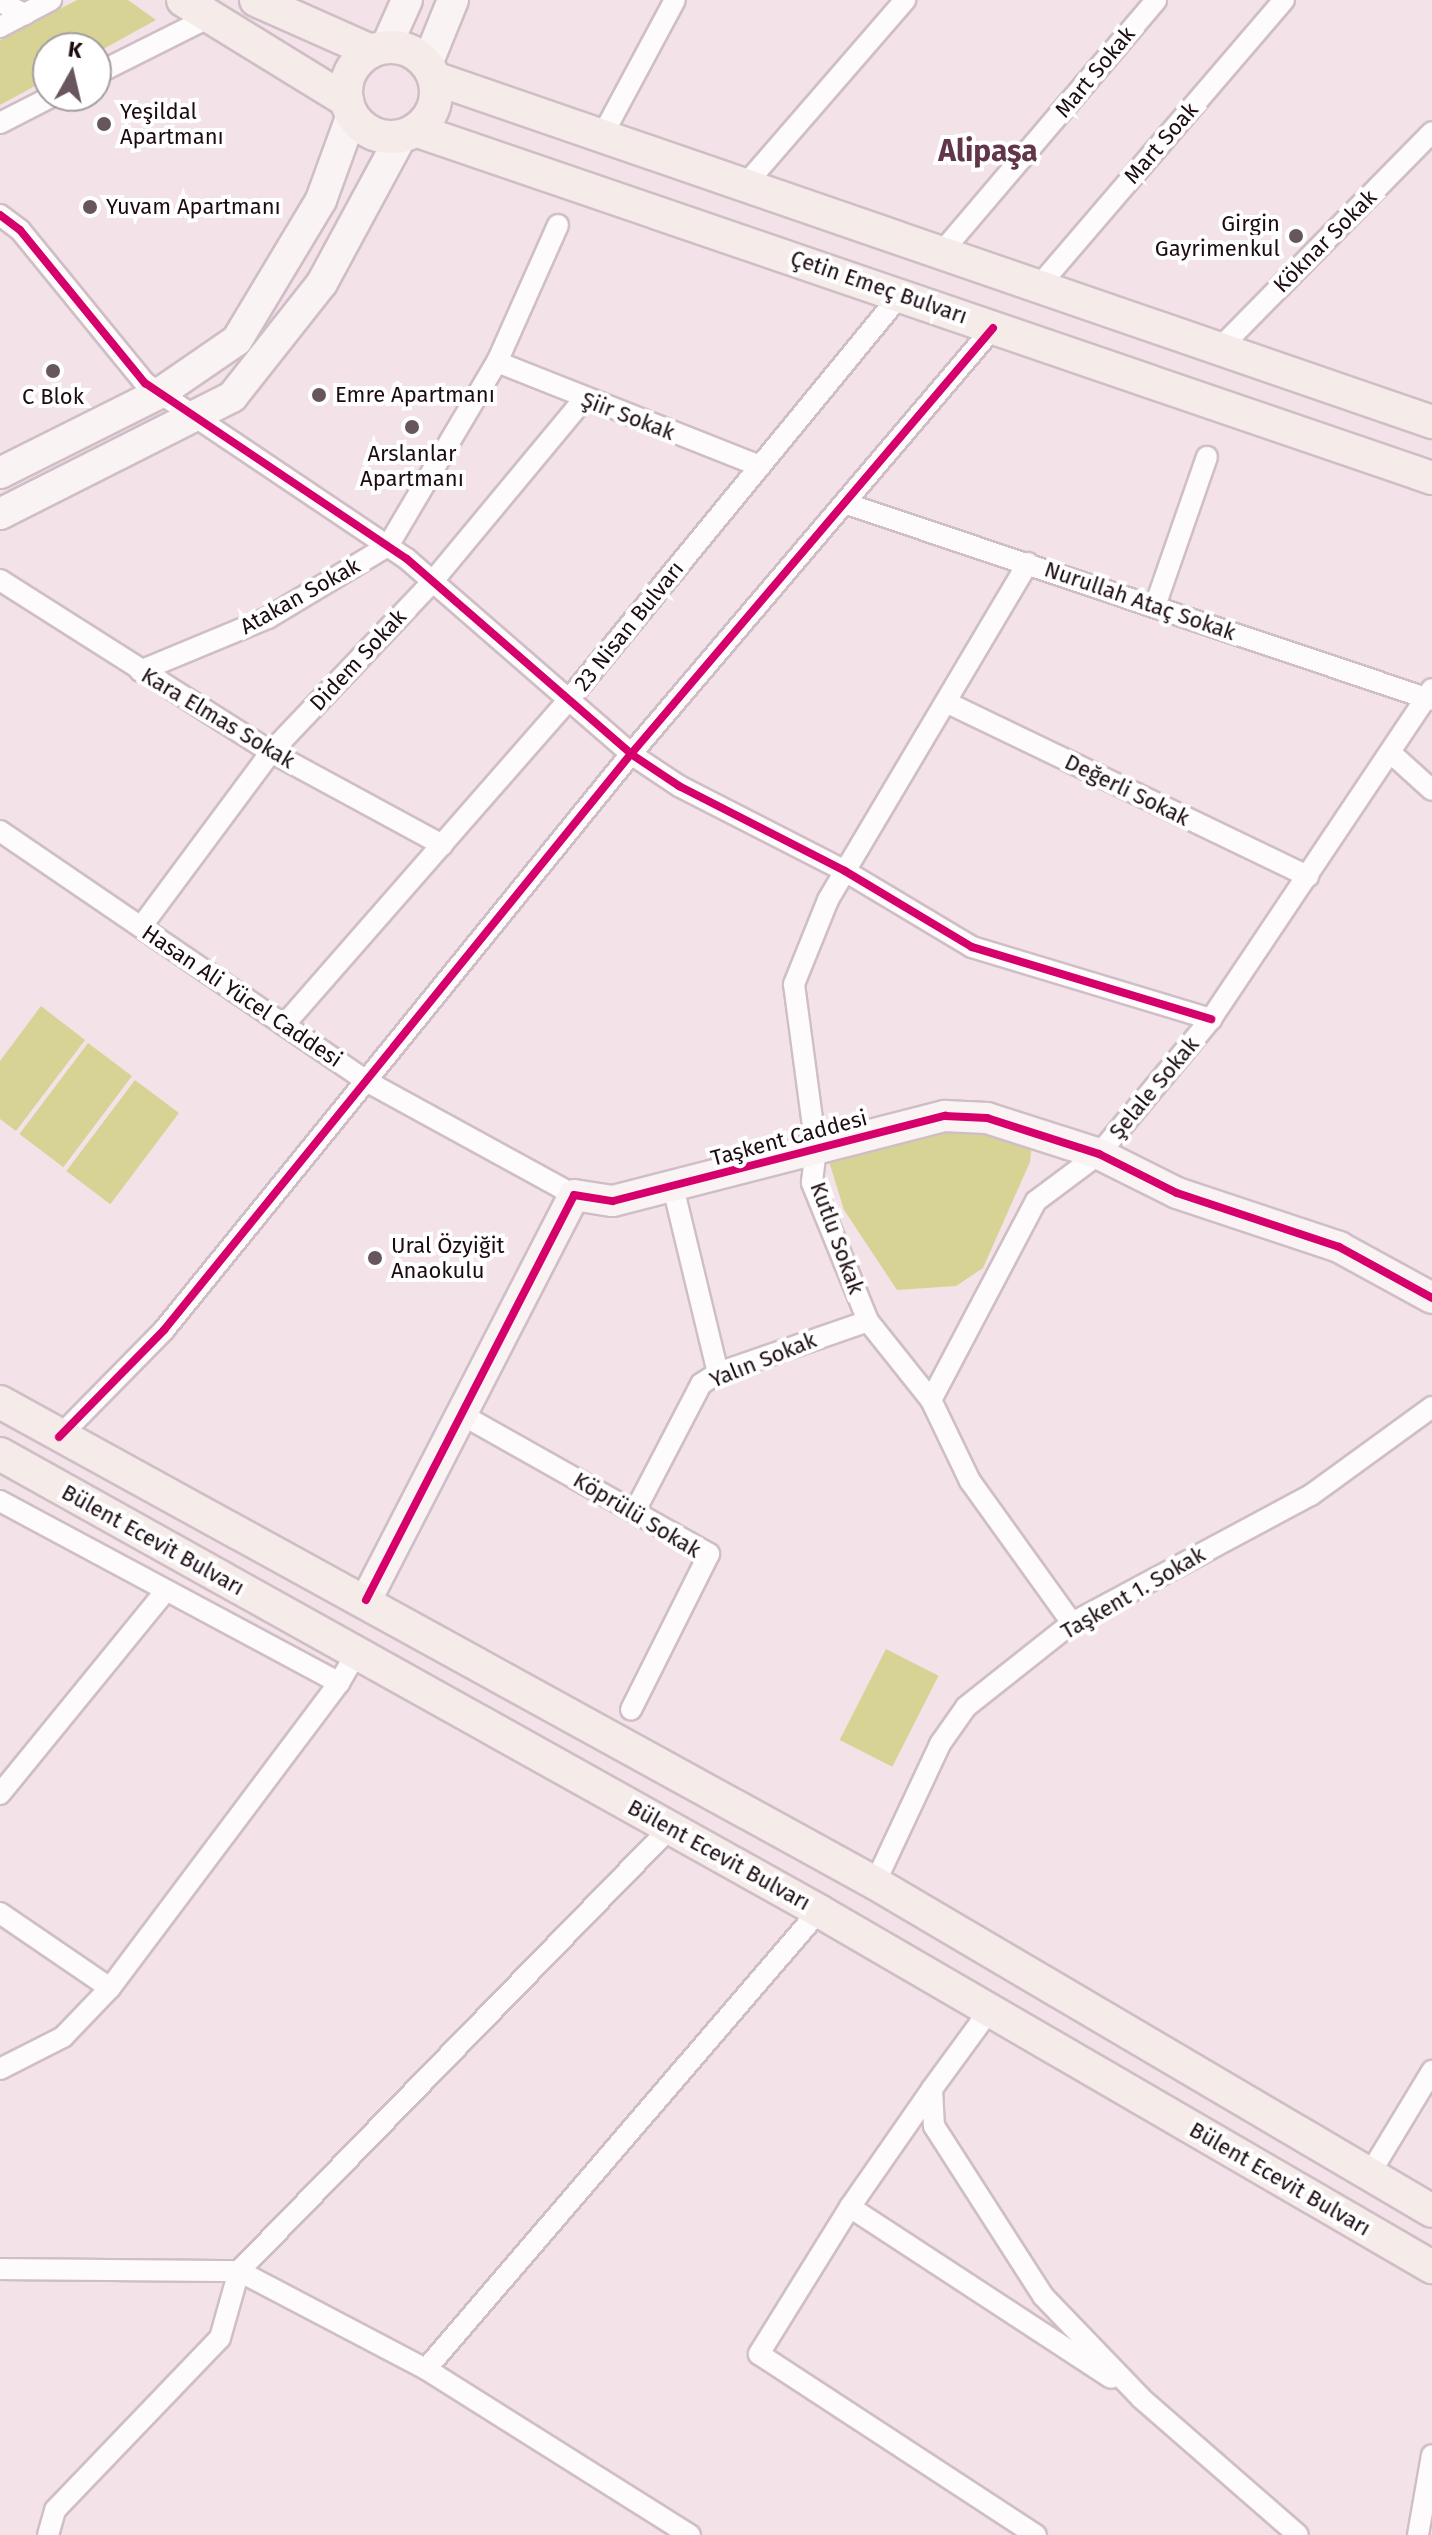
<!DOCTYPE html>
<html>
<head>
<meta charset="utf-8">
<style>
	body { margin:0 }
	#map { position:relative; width:1432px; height:2535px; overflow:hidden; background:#f4e2e9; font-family:"Fira Sans",sans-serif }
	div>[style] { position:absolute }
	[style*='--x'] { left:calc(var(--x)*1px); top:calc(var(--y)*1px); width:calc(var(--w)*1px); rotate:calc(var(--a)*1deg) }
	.green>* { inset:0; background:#d7d395; transform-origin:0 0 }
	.roads { filter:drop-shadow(2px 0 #d0bec6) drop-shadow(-2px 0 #d0bec6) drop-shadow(0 2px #d0bec6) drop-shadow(0 -2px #d0bec6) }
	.street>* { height:20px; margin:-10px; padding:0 10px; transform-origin:10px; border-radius:10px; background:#fdfbfc }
	.secondary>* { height:30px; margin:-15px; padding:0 15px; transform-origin:15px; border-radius:15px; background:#f9f4f3 }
	.primary>* { height:32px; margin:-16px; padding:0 16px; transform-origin:16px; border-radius:16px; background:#f5ecea }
	.primary>.ring { margin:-16px; padding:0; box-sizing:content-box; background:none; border:32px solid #f5ecea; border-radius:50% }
	.cycleway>* { height:8px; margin:-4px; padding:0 4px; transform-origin:4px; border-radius:4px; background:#d6006c }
	.dots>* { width:22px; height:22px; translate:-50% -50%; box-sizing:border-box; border:4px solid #fff; border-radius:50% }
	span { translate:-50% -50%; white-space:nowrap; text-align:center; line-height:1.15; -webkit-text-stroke:8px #fff; paint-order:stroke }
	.street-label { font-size:22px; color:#1c0b13 }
	.poi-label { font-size:22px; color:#1c0b13 }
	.left { translate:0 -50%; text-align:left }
	.right { translate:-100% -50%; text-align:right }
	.district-label { font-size:30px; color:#61364a; font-weight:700 }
	.north { position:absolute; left:32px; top:32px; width:80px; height:80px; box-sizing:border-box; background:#fff; border:2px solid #a49da1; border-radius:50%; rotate:8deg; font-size:22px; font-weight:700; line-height:32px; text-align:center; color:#1c0b13 }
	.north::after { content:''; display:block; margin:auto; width:28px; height:36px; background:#68565e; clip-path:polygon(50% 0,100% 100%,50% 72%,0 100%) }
</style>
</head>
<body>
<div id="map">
	<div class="green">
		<div style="clip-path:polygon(77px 0,128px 0,156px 20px,96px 53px,96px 48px,48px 48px,48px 79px,0 105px,0 40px)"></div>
		<div style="clip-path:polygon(41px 1006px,85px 1040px,16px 1131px,0 1119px,0 1061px)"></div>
		<div style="left:88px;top:1043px;width:55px;height:114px;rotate:37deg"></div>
		<div style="left:135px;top:1080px;width:55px;height:114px;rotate:37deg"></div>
		<div style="clip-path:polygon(946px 1123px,1032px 1144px,1030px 1162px,983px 1268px,956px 1286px,897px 1290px,844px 1210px,827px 1155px)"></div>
		<div style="left:886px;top:1649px;width:59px;height:102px;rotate:27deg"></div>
	</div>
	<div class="roads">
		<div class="street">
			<div style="--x:0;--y:2;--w:28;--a:26"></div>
			<div style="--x:0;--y:27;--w:58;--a:-27.9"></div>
			<div style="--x:96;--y:74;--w:127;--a:-26.6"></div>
			<div style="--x:0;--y:123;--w:59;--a:-27"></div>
			<div style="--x:602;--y:136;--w:154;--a:-61.8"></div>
			<div style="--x:745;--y:185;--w:245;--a:-49.1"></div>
			<div style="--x:0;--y:215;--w:25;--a:37"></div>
			<div style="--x:20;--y:230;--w:198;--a:50.8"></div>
			<div style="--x:145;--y:383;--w:316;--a:33.9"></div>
			<div style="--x:407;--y:559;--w:297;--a:41"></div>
			<div style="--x:631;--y:754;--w:58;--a:33.7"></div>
			<div style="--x:679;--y:786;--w:186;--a:27.1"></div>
			<div style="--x:845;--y:871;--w:148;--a:30.9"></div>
			<div style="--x:972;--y:947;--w:250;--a:16.8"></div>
			<div style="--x:941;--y:253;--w:332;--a:-49.6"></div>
			<div style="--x:1038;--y:287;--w:378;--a:-49.4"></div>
			<div style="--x:1219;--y:349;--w:304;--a:-45.5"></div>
			<div style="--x:497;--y:362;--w:283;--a:21.6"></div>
			<div style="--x:847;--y:504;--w:617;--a:18.52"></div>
			<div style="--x:1028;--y:563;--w:392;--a:120.7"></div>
			<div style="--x:828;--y:900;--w:91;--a:112"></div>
			<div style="--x:794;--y:984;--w:166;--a:82.4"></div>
			<div style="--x:816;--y:1149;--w:34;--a:97"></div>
			<div style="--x:812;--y:1183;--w:149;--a:67.9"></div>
			<div style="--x:868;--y:1321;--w:101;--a:51.4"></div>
			<div style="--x:931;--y:1400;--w:90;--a:64.3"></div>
			<div style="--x:970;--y:1481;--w:175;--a:54.3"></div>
			<div style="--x:0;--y:580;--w:321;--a:32.4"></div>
			<div style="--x:271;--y:752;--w:195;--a:28.5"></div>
			<div style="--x:1155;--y:606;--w:158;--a:-70.8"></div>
			<div style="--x:140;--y:671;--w:139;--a:-22.5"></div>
			<div style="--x:268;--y:618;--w:140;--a:-31"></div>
			<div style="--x:388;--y:546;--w:214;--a:-59.4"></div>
			<div style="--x:497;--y:362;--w:150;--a:-66"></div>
			<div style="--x:946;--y:702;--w:402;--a:25.7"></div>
			<div style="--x:1391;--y:753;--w:55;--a:42.1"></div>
			<div style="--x:0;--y:831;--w:445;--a:34.3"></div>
			<div style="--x:368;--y:1082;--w:235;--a:28.7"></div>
			<div style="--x:141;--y:927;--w:218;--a:-53.4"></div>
			<div style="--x:271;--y:752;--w:236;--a:-46.5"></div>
			<div style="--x:433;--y:581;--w:236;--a:-50.3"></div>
			<div style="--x:284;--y:1025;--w:434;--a:-48.8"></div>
			<div style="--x:570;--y:698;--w:524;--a:-50.66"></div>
			<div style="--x:673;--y:1187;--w:191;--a:76.4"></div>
			<div style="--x:931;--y:1400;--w:225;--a:-62.2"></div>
			<div style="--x:1036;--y:1201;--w:79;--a:-36.7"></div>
			<div style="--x:1099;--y:1154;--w:175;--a:-50.3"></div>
			<div style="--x:1211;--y:1019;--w:397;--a:-56.2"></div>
			<div style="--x:459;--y:1413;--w:287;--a:29.4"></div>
			<div style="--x:709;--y:1554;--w:174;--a:116.6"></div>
			<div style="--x:59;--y:1437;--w:150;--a:-45.5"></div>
			<div style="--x:164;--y:1330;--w:742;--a:-50.97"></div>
			<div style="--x:631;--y:754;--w:559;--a:-49.64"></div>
			<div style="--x:0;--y:1501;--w:385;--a:28.2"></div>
			<div style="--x:635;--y:1511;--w:143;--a:-62.5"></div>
			<div style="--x:701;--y:1384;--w:20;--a:-33"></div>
			<div style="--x:718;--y:1373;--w:159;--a:-19.1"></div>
			<div style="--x:0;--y:1794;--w:261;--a:-50.8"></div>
			<div style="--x:875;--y:1883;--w:153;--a:-64.9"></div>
			<div style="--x:940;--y:1744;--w:45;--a:-54.9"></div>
			<div style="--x:966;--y:1707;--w:135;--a:-38.4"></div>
			<div style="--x:1072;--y:1623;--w:271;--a:-28.2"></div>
			<div style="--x:1311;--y:1495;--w:150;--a:-36"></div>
			<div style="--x:0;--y:1913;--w:133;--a:34.3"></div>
			<div style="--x:989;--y:2011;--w:97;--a:126.2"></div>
			<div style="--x:932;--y:2089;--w:37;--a:87"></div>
			<div style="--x:934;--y:2126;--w:202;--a:57.3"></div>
			<div style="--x:1043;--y:2296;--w:141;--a:46.1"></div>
			<div style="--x:1141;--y:2398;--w:208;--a:41.1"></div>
			<div style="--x:0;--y:2069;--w:71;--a:-26.9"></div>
			<div style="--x:63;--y:2037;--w:68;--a:-46.2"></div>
			<div style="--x:110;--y:1988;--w:381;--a:-53.1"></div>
			<div style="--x:339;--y:1683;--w:34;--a:-60"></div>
			<div style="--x:932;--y:2089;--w:144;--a:124.8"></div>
			<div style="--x:850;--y:2207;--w:173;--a:121.8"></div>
			<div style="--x:759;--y:2354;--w:331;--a:33.2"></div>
			<div style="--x:1369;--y:2175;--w:122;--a:-58.8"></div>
			<div style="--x:850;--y:2207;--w:312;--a:33.2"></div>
			<div style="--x:0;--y:2269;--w:239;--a:0.5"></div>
			<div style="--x:239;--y:2271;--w:211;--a:27.7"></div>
			<div style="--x:426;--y:2369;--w:312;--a:32.2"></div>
			<div style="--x:426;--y:2369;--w:604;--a:-49.37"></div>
			<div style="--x:48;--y:2535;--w:26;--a:-74"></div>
			<div style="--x:55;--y:2510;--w:238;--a:-46.2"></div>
			<div style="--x:220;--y:2338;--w:70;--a:-74.2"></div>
			<div style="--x:239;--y:2271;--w:618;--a:-45.79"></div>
			<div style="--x:1418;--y:2535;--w:81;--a:-80.1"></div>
		</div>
		<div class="secondary">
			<div style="--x:386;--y:47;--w:51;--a:-65.9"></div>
			<div style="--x:427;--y:64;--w:69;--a:-67.9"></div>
			<div style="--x:0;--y:473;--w:179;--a:-26.6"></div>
			<div style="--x:160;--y:393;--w:93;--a:-34.5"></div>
			<div style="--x:237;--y:340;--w:163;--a:-59"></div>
			<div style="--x:321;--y:200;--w:90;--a:-70"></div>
			<div style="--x:0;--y:514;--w:260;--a:-26.8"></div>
			<div style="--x:232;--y:397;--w:145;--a:-51.7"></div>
			<div style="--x:322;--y:283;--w:168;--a:-61.6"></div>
			<div style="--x:366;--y:1600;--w:455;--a:-62.8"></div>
			<div style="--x:574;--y:1195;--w:39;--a:9"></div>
			<div style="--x:613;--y:1201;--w:343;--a:-14.4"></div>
			<div style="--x:945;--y:1116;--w:42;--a:2.7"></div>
			<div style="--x:987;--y:1118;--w:118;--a:17.8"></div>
			<div style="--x:1099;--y:1154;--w:87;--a:26.6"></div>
			<div style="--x:1177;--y:1193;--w:171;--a:18.4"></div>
			<div style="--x:1339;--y:1247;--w:106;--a:28.7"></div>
		</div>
		<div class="primary">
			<div style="--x:183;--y:0;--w:193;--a:31.6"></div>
			<div style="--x:256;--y:0;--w:126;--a:23.9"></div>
			<div class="ring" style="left:346px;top:47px;width:58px;height:58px"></div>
			<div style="--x:434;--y:78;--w:1056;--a:19.02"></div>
			<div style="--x:415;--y:130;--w:1075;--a:18.89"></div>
			<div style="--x:0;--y:1402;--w:998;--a:28.8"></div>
			<div style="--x:875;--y:1883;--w:646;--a:30.49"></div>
			<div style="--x:0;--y:1454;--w:938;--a:29.16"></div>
			<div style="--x:819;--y:1911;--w:709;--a:30.15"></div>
		</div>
	</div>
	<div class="cycleway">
		<div style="--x:0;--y:215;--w:25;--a:37"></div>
		<div style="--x:20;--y:230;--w:198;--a:50.8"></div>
		<div style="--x:145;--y:383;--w:316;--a:33.9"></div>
		<div style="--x:407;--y:559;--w:297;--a:41"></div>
		<div style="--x:631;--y:754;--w:58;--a:33.7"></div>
		<div style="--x:679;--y:786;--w:186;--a:27.1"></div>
		<div style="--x:845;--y:871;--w:148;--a:30.9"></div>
		<div style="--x:972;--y:947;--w:250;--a:16.8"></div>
		<div style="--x:59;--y:1437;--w:150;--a:-45.5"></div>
		<div style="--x:164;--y:1330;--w:742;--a:-50.97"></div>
		<div style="--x:631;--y:754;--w:559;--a:-49.64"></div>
		<div style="--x:366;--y:1600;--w:455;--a:-62.8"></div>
		<div style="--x:574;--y:1195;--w:39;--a:9"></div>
		<div style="--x:613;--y:1201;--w:343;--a:-14.4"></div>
		<div style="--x:945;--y:1116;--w:42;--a:2.7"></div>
		<div style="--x:987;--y:1118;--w:118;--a:17.8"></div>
		<div style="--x:1099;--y:1154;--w:87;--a:26.6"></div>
		<div style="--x:1177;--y:1193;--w:171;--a:18.4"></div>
		<div style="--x:1339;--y:1247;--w:106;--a:28.7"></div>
	</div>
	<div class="dots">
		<div style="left:104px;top:124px;background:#68565e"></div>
		<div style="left:90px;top:207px;background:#68565e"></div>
		<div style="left:1296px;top:236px;background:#68565e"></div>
		<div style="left:53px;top:371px;background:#68565e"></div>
		<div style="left:319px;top:395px;background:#68565e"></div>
		<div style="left:412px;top:427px;background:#68565e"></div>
		<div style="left:375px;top:1258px;background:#68565e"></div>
	</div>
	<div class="street-label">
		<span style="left:1095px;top:72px;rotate:-50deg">Mart Sokak</span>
		<span style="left:1161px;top:143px;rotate:-49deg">Mart Soak</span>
		<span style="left:1325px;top:241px;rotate:-45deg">Köknar Sokak</span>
		<span style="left:879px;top:287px;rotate:19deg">Çetin Emeç Bulvarı</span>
		<span style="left:628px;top:416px;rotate:21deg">Şiir Sokak</span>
		<span style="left:300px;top:596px;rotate:-29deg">Atakan Sokak</span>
		<span style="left:1140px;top:601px;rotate:19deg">Nurullah Ataç Sokak</span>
		<span style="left:629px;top:626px;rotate:-51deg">23 Nisan Bulvarı</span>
		<span style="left:358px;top:660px;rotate:-47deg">Didem Sokak</span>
		<span style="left:218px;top:718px;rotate:31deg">Kara Elmas Sokak</span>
		<span style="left:1127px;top:790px;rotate:26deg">Değerli Sokak</span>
		<span style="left:242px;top:996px;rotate:34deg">Hasan Ali Yücel Caddesi</span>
		<span style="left:1154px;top:1088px;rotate:-50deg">Şelale Sokak</span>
		<span style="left:789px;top:1138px;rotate:-15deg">Taşkent Caddesi</span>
		<span style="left:837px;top:1238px;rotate:70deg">Kutlu Sokak</span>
		<span style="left:763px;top:1360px;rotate:-22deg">Yalın Sokak</span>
		<span style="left:637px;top:1515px;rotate:31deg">Köprülü Sokak</span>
		<span style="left:153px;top:1540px;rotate:29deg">Bülent Ecevit Bulvarı</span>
		<span style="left:1133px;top:1593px;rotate:-30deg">Taşkent 1. Sokak</span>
		<span style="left:719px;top:1855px;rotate:29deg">Bülent Ecevit Bulvarı</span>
		<span style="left:1280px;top:2179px;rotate:30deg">Bülent Ecevit Bulvarı</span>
	</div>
	<div class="poi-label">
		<span class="left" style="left:120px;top:124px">Yeşildal<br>Apartmanı</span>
		<span class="left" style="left:106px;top:207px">Yuvam Apartmanı</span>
		<span class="right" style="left:1280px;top:236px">Girgin<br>Gayrimenkul</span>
		<span class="left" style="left:335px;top:395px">Emre Apartmanı</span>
		<span style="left:53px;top:397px">C Blok</span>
		<span style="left:412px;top:466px">Arslanlar<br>Apartmanı</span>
		<span class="left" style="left:391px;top:1258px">Ural Özyiğit<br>Anaokulu</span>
	</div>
	<div class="district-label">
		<span style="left:988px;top:151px">Alipaşa</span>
	</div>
	<div class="north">K</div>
</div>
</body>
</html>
